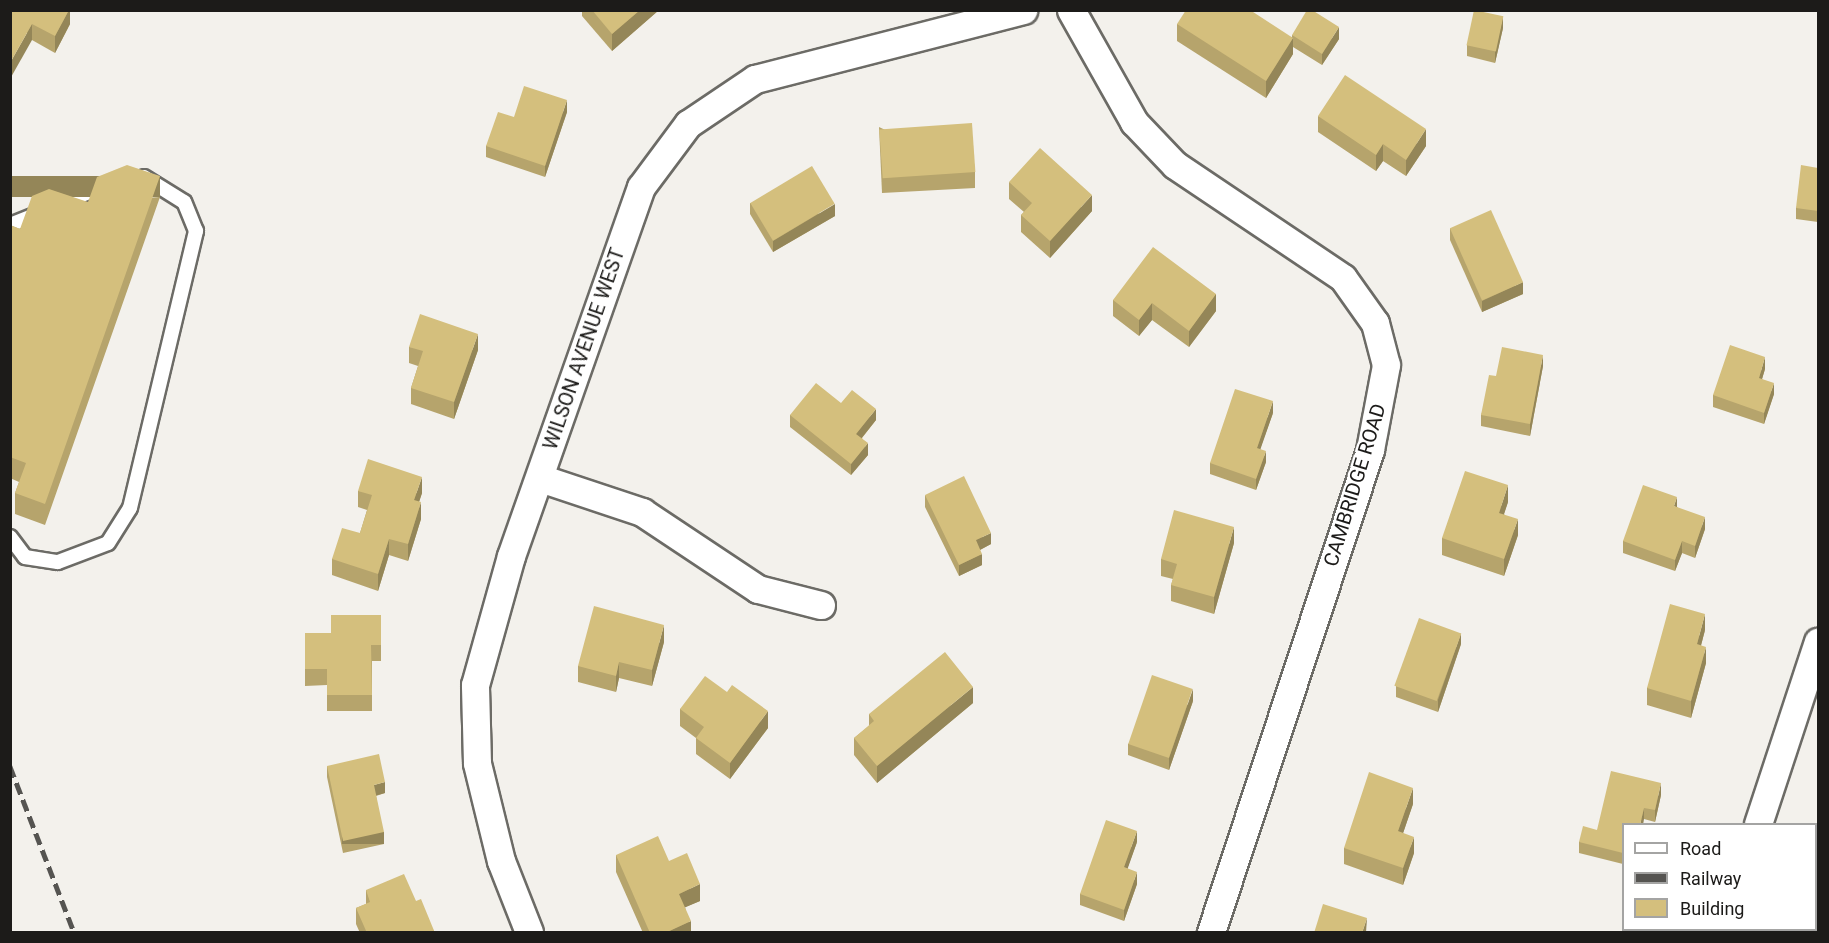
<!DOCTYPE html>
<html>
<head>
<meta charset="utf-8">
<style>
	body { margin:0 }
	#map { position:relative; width:1829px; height:943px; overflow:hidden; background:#f3f1ec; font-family:Roboto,sans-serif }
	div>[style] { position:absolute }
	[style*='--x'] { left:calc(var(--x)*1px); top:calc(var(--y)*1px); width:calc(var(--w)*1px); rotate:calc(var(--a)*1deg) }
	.roads { filter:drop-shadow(2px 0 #6c6b66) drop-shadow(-2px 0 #6c6b66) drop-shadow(0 2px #6c6b66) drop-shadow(0 -2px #6c6b66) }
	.service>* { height:14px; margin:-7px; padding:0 7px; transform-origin:7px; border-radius:7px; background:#fff }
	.minor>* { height:27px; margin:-13.5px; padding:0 13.5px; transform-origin:13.5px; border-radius:13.5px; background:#fff }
	.rail>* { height:4.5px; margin-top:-2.25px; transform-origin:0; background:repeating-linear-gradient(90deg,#555451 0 12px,transparent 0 18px) }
	.wall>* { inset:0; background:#b6a46c }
	.shaded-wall>* { inset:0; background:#948658; transform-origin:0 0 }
	.building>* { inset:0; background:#d4bf7d; transform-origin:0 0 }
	span { translate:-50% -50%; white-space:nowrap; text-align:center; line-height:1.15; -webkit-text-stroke:4.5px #fff; paint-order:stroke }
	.street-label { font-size:20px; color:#1c1b19 }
	.frame { position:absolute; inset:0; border:12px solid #1c1b19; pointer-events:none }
	.legend { position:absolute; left:1622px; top:823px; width:195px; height:108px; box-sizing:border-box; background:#fff; border:2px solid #a4a4a3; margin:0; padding:8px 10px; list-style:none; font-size:18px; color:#1c1b19 }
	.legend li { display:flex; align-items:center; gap:12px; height:30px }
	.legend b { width:30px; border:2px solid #a4a4a3 }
</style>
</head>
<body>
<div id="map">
	<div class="roads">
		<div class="service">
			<div style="--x:60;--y:204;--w:52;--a:-22.6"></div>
			<div style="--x:10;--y:225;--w:31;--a:-22"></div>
			<div style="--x:10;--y:537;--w:25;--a:53"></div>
			<div style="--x:25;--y:557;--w:33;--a:9"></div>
			<div style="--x:58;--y:562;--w:53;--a:-20.8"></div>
			<div style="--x:108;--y:543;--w:41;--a:-57.8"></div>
			<div style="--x:130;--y:508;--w:285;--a:-76.6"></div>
			<div style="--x:196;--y:231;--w:31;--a:-112"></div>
			<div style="--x:184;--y:202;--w:47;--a:-148"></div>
		</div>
		<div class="minor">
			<div style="--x:1071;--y:10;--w:129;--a:60.6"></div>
			<div style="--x:1134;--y:122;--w:59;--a:46.4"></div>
			<div style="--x:1175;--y:165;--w:202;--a:33.9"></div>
			<div style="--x:1343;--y:278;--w:55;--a:54.6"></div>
			<div style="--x:1375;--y:323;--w:43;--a:75.3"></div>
			<div style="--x:1386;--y:365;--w:86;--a:100.7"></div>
			<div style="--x:1370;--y:450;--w:508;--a:108.26"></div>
			<div style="--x:540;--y:478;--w:108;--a:18.4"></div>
			<div style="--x:642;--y:512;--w:139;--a:33.6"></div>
			<div style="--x:758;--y:589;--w:65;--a:14.3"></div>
			<div style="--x:1758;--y:824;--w:192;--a:-71.8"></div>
			<div style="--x:529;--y:932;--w:76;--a:-111.5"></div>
			<div style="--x:501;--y:861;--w:101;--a:-103.8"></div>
			<div style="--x:477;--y:763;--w:78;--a:-91.5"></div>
			<div style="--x:475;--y:685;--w:134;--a:-74.4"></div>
			<div style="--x:511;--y:556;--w:391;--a:-70.6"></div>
			<div style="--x:641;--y:187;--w:79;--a:-53.3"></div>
			<div style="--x:688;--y:124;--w:81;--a:-33.9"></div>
			<div style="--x:755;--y:79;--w:277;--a:-14.4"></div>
			<div style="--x:1723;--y:932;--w:2;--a:-63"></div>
		</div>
	</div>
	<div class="rail">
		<div style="--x:10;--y:766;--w:178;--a:68.9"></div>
	</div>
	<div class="wall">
		<div style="clip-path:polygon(10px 10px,70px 10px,70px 24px,55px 53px,32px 40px)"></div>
		<div style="clip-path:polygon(582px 10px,659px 10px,612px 51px,582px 16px)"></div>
		<div style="clip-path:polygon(1177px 24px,1292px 37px,1292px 35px,1339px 39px,1322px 65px,1293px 47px,1293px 54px,1266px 98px,1177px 41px)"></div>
		<div style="clip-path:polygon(1503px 28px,1495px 63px,1467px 56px,1467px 45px)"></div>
		<div style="clip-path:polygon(567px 112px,545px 177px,486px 157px,486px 146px,514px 117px)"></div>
		<div style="clip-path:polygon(1318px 116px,1426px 146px,1406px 176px,1383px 161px,1376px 171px,1318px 132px)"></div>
		<div style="clip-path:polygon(879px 127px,975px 172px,975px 188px,882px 193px)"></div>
		<div style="clip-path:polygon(1818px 168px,1818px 222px,1796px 219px,1796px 208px)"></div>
		<div style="clip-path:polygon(1009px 182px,1092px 211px,1050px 258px,1021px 232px,1021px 215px,1024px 212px,1009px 199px)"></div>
		<div style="clip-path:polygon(160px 197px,45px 525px,15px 514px,15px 493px,19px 482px,10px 478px,10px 225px,20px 229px,88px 202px)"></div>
		<div style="clip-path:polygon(750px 203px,835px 216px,773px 252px,750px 214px)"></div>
		<div style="clip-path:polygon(1450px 228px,1523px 294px,1482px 312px,1450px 240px)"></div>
		<div style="clip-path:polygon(1216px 294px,1216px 311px,1189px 347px,1152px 320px,1139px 336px,1113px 316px,1113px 300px)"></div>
		<div style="clip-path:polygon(409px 347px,478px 350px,454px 419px,411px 404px,411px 388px,418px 366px,409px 363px)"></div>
		<div style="clip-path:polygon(1543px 366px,1530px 436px,1481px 426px,1481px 415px,1496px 376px)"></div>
		<div style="clip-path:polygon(1765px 369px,1762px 379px,1774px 394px,1764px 424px,1713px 407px,1713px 395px)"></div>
		<div style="clip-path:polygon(841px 403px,876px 420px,862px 438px,868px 455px,851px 475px,790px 427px,790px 415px)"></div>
		<div style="clip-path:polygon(1273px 413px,1260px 449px,1266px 462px,1256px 490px,1210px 474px,1210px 463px)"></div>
		<div style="clip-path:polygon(358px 491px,422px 493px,419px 502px,421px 519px,408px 561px,389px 555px,378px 591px,332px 575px,332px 559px,360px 533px,367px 510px,358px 507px)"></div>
		<div style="clip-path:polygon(925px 495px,991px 544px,980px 550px,982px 565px,959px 576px,925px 507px)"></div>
		<div style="clip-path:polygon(1508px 502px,1504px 514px,1518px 535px,1504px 576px,1442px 555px,1442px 538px)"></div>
		<div style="clip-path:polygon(1677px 507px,1705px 529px,1695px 558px,1682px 553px,1675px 571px,1623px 553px,1623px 541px)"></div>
		<div style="clip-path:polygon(1234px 543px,1214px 614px,1171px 601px,1171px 585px,1173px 579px,1161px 576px,1161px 559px)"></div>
		<div style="clip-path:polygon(381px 615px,381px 661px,372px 661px,372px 711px,327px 711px,327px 685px,305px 686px,305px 633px,331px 633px)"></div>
		<div style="clip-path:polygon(1705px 630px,1701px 645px,1706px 663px,1691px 718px,1647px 705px,1647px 688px)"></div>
		<div style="clip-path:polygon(664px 642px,652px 686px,619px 678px,616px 692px,578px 682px,578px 666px)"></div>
		<div style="clip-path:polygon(1461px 644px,1438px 712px,1396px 697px,1396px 686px)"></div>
		<div style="clip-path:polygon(727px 692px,768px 728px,730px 779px,696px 754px,696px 738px,680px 726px,680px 709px)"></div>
		<div style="clip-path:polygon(1193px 701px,1169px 770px,1128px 755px,1128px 744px)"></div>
		<div style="clip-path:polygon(973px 703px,877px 783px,854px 755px,854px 738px,869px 726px,869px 714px)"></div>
		<div style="clip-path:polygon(327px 766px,385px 793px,376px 796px,384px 844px,343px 853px,327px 777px)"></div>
		<div style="clip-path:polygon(1661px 795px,1655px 822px,1644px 819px,1623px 825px,1623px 864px,1579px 853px,1579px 842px,1597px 830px)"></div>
		<div style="clip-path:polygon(1413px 804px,1403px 833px,1414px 853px,1403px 885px,1344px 864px,1344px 848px)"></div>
		<div style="clip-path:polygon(1137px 842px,1127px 869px,1137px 884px,1124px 921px,1080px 905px,1080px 894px)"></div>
		<div style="clip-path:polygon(616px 855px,669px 861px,700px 901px,685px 907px,691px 933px,643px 933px,616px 872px)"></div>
		<div style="clip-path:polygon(366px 890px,416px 901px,435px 933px,360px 933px,356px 924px,356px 908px,366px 904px)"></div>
	</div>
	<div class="shaded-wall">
		<div style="clip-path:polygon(69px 10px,70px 10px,70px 24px,55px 53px,55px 36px)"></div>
		<div style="clip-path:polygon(640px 10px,659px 10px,612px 51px,612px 34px)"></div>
		<div style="clip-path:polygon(1503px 16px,1503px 28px,1495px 63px,1495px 51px)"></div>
		<div style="clip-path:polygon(32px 24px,32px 40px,10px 79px,10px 63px)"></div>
		<div style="clip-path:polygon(1339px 27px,1339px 39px,1322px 65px,1322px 54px)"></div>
		<div style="clip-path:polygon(1293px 38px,1293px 54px,1266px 98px,1266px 81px)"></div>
		<div style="clip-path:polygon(567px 100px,567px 112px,545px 177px,545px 166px)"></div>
		<div style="clip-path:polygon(1426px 129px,1426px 146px,1406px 176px,1406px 160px)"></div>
		<div style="clip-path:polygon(1383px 144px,1383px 161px,1376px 171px,1376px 155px)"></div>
		<div style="left:160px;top:176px;width:21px;height:348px;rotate:90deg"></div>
		<div style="clip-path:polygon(1092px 195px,1092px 211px,1050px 258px,1050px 241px)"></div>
		<div style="clip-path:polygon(835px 204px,835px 216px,773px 252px,773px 241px)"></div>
		<div style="clip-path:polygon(1523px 282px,1523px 294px,1482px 312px,1482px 301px)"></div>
		<div style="clip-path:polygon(1216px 294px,1216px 311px,1189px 347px,1189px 331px)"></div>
		<div style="clip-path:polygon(1152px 303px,1152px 320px,1139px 336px,1139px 320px)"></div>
		<div style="clip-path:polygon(478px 334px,478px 350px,454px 419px,454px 402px)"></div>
		<div style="clip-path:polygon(1543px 355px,1543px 366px,1530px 436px,1530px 424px)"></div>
		<div style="clip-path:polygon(1765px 357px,1765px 369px,1759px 389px,1759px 378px)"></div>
		<div style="clip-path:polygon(1774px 383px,1774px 394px,1764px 424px,1764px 413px)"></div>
		<div style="clip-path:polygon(1273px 401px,1273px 413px,1257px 459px,1257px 448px)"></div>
		<div style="clip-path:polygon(876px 409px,876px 420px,856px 445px,856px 434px)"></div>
		<div style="clip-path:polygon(868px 443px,868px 455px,851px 475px,851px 464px)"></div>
		<div style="clip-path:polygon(1266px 451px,1266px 462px,1256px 490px,1256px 479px)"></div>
		<div style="clip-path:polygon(422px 477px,422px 493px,414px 517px,414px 500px)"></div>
		<div style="clip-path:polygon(1508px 485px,1508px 502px,1499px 529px,1499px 513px)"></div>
		<div style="clip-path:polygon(1677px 497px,1677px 508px,1674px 506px)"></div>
		<div style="clip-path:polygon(421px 502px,421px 519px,408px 561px,408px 544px)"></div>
		<div style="clip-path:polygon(1705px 517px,1705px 529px,1695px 558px,1695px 546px)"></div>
		<div style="clip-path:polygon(1518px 519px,1518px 535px,1504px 576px,1504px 559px)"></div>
		<div style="clip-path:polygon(1234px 527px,1234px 543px,1214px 614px,1214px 597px)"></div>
		<div style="clip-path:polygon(991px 533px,991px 544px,976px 552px,976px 540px)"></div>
		<div style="clip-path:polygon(389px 539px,389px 555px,378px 591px,378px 574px)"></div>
		<div style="clip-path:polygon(1682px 541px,1682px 553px,1675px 571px,1675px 560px)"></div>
		<div style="clip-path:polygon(982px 554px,982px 565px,959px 576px,959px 565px)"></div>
		<div style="clip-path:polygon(1705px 614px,1705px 630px,1697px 661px,1697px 644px)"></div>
		<div style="clip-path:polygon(664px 625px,664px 642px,652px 686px,652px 670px)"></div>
		<div style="clip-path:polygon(1461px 633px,1461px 644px,1438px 712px,1438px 700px)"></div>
		<div style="clip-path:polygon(1706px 647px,1706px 663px,1691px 718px,1691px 701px)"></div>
		<div style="clip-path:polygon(619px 662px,619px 678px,616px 692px,616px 676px)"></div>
		<div style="clip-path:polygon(973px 687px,973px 703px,877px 783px,877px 766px)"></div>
		<div style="clip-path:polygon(1193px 689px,1193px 701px,1169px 770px,1169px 758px)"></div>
		<div style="clip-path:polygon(768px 711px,768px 728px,730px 779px,730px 763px)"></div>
		<div style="clip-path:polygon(385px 782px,385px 793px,374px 796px,374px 785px)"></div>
		<div style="clip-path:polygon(1661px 783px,1661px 795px,1655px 822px,1655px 810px)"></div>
		<div style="clip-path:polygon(1413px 788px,1413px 804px,1398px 848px,1398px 831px)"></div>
		<div style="clip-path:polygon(1644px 808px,1644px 819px,1643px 825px,1640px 825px)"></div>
		<div style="clip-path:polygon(1137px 831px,1137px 842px,1124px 879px,1124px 867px)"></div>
		<div style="left:384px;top:832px;width:12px;height:42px;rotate:90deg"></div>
		<div style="clip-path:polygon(1414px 837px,1414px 853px,1403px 885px,1403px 868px)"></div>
		<div style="clip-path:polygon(1137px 872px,1137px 884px,1124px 921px,1124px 910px)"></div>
		<div style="clip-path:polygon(700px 884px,700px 901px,679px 910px,679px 894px)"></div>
		<div style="clip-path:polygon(1367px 918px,1366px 933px,1362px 933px)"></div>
		<div style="clip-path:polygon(691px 921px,691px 933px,665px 933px)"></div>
	</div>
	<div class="building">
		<div style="clip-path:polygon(10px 10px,69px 10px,55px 36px,32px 24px,10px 63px)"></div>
		<div style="clip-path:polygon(592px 10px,640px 10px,612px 34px)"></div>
		<div style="clip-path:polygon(1186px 10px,1250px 10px,1293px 38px,1266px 81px,1177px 24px)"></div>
		<div style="clip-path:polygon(1307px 10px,1312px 10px,1339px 27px,1322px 54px,1292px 35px)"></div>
		<div style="left:1474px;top:10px;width:30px;height:36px;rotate:12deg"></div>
		<div style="clip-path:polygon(1345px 75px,1426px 129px,1406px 160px,1383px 144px,1376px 155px,1318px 116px)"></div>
		<div style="clip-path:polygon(524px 86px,567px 100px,545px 166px,486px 146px,498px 112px,514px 117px)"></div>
		<div style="left:972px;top:123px;width:49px;height:93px;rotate:86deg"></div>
		<div style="clip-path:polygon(1040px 148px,1092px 195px,1050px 241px,1021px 215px,1032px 203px,1009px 182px)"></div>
		<div style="clip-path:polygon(127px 165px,160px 176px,45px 504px,15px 493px,26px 463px,10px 457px,10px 225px,20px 229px,32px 196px,49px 189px,88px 202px,97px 177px)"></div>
		<div style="clip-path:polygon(1801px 165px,1818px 168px,1818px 211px,1796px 208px)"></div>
		<div style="left:812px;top:166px;width:44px;height:72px;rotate:59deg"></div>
		<div style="left:1491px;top:210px;width:79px;height:45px;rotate:66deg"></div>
		<div style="clip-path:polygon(1153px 247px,1216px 294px,1189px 331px,1152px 303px,1139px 320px,1113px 300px)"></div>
		<div style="clip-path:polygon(420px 314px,478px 334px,454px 402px,411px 388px,423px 351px,409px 347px)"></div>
		<div style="clip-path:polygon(1730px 345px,1765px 357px,1759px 378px,1774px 383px,1764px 413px,1713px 395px)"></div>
		<div style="clip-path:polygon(1502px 347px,1543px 355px,1530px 424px,1481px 415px,1489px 375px,1496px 376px)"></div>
		<div style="clip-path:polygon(816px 383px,841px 403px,852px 390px,876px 409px,856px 434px,868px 443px,851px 464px,790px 415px)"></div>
		<div style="clip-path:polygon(1235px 389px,1273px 401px,1257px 448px,1266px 451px,1256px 479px,1210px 463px)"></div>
		<div style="clip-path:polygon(368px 459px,422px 477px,414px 500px,421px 502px,408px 544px,389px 539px,378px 574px,332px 559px,342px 528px,360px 533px,372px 495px,358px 491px)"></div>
		<div style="clip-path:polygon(1465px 471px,1508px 485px,1499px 513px,1518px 519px,1504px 559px,1442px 538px)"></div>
		<div style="clip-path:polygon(964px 476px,991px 533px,976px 540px,982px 554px,959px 565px,925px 495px)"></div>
		<div style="clip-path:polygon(1643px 485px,1677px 497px,1674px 506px,1705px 517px,1695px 546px,1682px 541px,1675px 560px,1623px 541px)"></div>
		<div style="clip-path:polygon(1174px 510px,1234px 527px,1214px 597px,1171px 585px,1177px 564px,1161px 559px)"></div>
		<div style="clip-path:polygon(1670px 604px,1705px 614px,1697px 644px,1706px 647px,1691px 701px,1647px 688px)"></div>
		<div style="clip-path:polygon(594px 606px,664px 625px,652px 670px,619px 662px,616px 676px,578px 666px)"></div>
		<div style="clip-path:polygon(331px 615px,381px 615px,381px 645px,371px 645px,372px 695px,327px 695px,327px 669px,305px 669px,305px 633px,331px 633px)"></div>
		<div style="left:1419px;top:618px;width:45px;height:72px;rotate:20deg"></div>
		<div style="clip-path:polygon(945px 652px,973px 687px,877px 766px,854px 738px,874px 721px,869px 714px)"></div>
		<div style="left:1152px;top:675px;width:43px;height:73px;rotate:19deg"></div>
		<div style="clip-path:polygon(705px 676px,727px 692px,732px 685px,768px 711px,730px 763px,696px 738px,704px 727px,680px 709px)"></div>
		<div style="clip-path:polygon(379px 754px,385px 782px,374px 785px,384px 832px,343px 841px,327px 766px)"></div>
		<div style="clip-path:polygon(1611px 771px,1661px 783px,1655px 810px,1644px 808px,1640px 825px,1623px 825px,1623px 853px,1579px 842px,1583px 826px,1597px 830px)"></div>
		<div style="clip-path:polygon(1369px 772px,1413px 788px,1398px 831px,1414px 837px,1403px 868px,1344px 848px)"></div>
		<div style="clip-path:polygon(1106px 820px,1137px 831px,1124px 867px,1137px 872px,1124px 910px,1080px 894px)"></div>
		<div style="clip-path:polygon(658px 836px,669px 861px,687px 853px,700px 884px,679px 894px,691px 921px,665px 933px,650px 933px,616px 855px)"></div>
		<div style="clip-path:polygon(404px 874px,416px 901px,421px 899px,435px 933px,367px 933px,356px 908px,370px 902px,366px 890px)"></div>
		<div style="clip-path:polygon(1323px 904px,1367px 918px,1362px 933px,1314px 933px)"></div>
	</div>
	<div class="street-label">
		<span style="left:584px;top:349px;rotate:-71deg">WILSON AVENUE WEST</span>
		<span style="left:1355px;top:485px;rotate:-73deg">CAMBRIDGE ROAD</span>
	</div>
	<div class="frame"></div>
	<ul class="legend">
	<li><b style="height:8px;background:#fff"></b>Road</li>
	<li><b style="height:8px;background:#555451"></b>Railway</li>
	<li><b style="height:16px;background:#d4bf7d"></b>Building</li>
	</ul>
</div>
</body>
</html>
